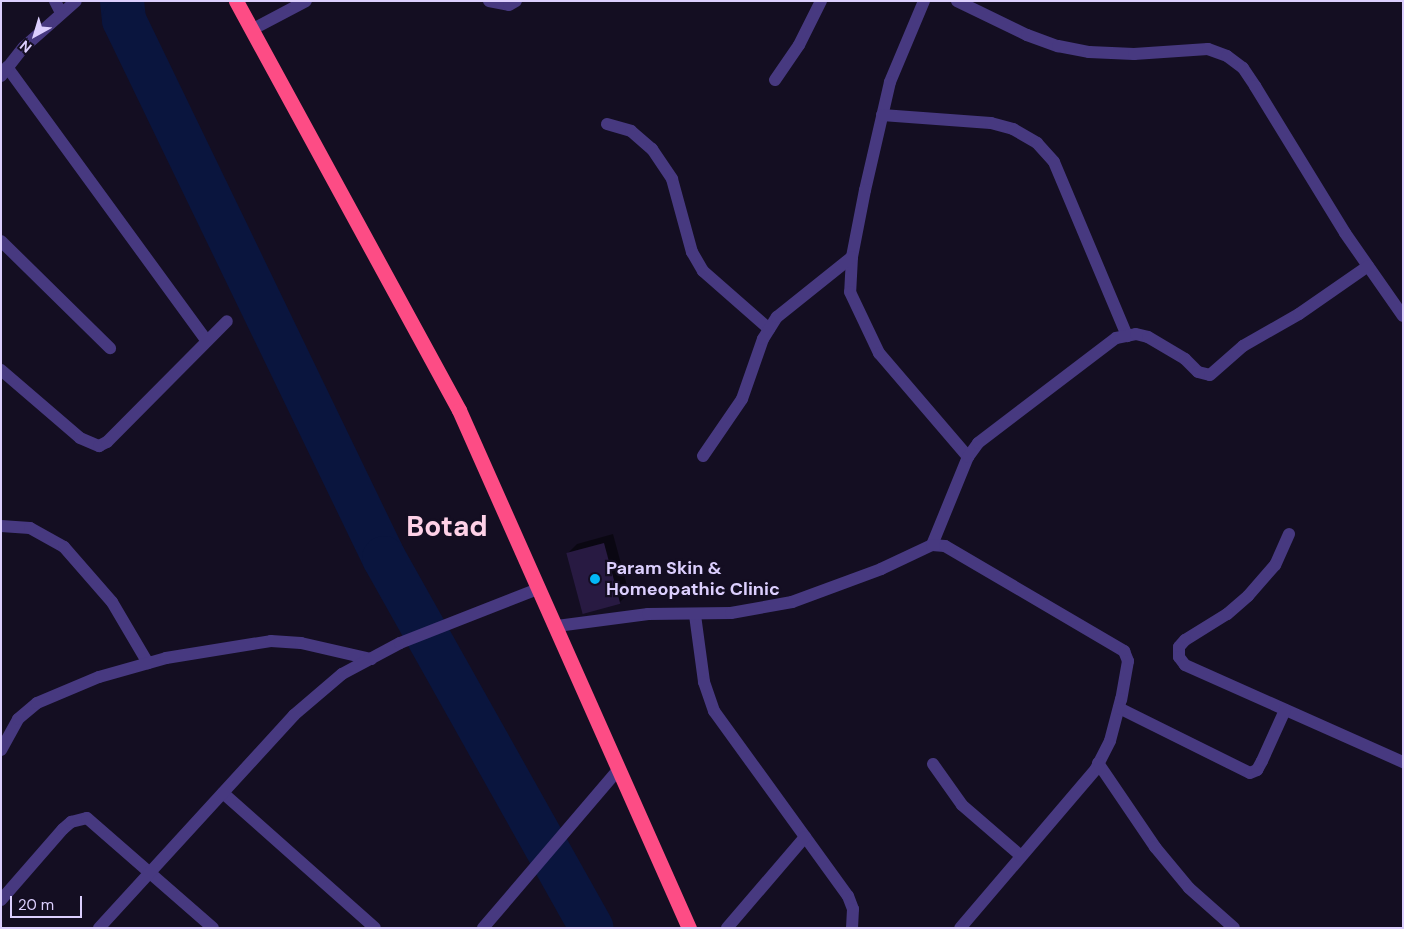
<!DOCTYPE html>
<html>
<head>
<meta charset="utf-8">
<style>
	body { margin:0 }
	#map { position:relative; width:1404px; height:929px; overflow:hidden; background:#140e22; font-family:"DM Sans",sans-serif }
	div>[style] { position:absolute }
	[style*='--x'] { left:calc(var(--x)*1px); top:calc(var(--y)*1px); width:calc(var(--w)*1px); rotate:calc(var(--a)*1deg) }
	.shadow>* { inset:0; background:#0007 }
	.river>* { height:44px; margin:-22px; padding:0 22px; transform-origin:22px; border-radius:22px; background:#0a153e }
	.building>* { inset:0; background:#281a42; transform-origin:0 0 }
	.street>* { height:12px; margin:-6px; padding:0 6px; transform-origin:6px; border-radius:6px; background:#473980 }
	.highway>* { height:15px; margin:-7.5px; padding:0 7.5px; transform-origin:7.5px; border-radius:7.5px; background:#fd4c85 }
	.dots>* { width:14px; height:14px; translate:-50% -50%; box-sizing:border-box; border:2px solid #140e22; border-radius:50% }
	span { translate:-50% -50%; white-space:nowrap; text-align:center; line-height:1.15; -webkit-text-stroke:4.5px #140e22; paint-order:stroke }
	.poi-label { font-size:18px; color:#dccffe; font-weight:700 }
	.left { translate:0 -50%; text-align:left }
	.town-label { font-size:28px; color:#fed1e7; font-weight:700 }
	.frame { position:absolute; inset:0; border:2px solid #dccffe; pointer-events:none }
	.north { position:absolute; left:10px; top:10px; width:50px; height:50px; -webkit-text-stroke:4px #140e22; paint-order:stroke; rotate:219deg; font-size:14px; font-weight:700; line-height:20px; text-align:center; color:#dccffe }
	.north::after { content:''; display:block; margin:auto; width:18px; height:22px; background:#dccffe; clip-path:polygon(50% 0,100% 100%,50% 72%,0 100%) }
	.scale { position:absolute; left:10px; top:896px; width:72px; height:22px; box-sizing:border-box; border:2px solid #dccffe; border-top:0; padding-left:6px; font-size:15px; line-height:18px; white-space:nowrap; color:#dccffe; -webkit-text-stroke:4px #140e22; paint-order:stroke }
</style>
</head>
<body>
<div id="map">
	<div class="shadow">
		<div style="clip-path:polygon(613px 534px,629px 593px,620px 602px,583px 612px,568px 553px,577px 544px)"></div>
	</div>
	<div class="river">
		<div style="--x:122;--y:1;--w:19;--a:84"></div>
		<div style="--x:124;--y:20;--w:598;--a:64.21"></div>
		<div style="--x:384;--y:558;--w:424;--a:60.7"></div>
	</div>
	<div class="building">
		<div style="left:604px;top:543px;width:63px;height:39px;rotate:75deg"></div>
	</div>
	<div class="street">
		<div style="--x:55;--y:1;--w:13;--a:63"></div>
		<div style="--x:489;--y:1;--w:20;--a:11"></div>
		<div style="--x:509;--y:5;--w:8;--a:-30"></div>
		<div style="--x:924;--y:1;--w:88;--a:112.8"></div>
		<div style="--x:890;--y:82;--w:111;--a:103"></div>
		<div style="--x:865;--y:190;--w:68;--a:101"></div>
		<div style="--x:852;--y:257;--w:35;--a:93"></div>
		<div style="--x:850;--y:292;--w:68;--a:64.6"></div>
		<div style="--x:879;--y:353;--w:137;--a:49.4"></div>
		<div style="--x:957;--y:1;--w:78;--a:25.9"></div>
		<div style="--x:1027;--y:35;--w:33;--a:20"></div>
		<div style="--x:1058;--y:46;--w:32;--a:11"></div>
		<div style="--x:1089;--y:52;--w:45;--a:2.5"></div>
		<div style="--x:1134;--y:54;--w:74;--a:-3.9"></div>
		<div style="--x:1208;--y:49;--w:20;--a:20"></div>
		<div style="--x:1227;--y:56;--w:20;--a:37"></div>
		<div style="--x:1243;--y:68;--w:22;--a:56"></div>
		<div style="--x:1255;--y:86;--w:172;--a:58.5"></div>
		<div style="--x:1345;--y:233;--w:101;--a:55.1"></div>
		<div style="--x:251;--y:30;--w:62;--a:-27.8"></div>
		<div style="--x:7;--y:67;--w:339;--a:53.9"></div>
		<div style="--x:1;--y:76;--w:37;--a:-52"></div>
		<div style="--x:24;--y:47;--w:69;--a:-41.5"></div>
		<div style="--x:775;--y:80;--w:42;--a:-55.6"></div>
		<div style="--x:799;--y:45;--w:49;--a:-63.4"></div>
		<div style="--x:882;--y:115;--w:109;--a:4.2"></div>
		<div style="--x:991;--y:123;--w:23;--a:15"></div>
		<div style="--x:1013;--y:129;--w:28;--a:30"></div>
		<div style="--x:1037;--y:143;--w:25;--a:48"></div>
		<div style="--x:1054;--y:162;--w:189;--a:67.2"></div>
		<div style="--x:607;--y:124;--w:25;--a:16"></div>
		<div style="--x:631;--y:131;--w:28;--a:41"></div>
		<div style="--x:652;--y:149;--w:36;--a:56"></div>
		<div style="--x:672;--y:179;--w:76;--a:74.7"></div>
		<div style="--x:692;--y:252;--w:22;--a:60"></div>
		<div style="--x:703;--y:271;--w:88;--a:41.3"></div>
		<div style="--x:1;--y:241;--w:153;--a:44.5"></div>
		<div style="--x:1;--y:370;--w:104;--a:40.7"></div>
		<div style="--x:80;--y:438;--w:21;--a:23"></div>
		<div style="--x:99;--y:446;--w:9;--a:-27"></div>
		<div style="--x:107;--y:442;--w:170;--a:-45.2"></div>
		<div style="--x:703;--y:456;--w:69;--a:-55.6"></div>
		<div style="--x:742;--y:399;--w:64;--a:-70.7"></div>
		<div style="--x:763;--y:339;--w:26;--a:-58"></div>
		<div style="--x:777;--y:317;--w:96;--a:-38.7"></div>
		<div style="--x:1;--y:526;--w:29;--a:4"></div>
		<div style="--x:30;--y:528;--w:39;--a:29"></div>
		<div style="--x:64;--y:547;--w:73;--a:48.9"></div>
		<div style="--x:112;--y:602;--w:71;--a:59.5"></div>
		<div style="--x:1289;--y:534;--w:34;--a:114"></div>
		<div style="--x:1275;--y:565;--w:41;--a:131.1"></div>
		<div style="--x:1248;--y:596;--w:28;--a:139"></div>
		<div style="--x:1227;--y:614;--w:49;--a:148.2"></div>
		<div style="--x:1185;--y:640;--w:9;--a:131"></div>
		<div style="--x:1179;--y:647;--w:10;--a:90"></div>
		<div style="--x:1179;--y:657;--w:10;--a:53"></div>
		<div style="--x:1185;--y:665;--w:239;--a:24"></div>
		<div style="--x:932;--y:545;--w:95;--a:-67.8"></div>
		<div style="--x:968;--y:457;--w:17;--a:-54"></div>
		<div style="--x:978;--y:443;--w:173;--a:-37.3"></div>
		<div style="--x:1116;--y:338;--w:20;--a:-11"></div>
		<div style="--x:1136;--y:334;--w:12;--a:14"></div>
		<div style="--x:1148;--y:337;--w:43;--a:30.7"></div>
		<div style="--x:1185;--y:359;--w:18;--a:45"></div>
		<div style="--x:1198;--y:372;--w:12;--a:14"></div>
		<div style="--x:1210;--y:375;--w:44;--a:-41.3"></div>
		<div style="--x:1243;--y:346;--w:64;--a:-29.7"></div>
		<div style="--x:1299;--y:314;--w:84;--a:-34.8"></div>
		<div style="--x:695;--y:615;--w:68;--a:82.3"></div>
		<div style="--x:704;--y:682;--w:31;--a:71"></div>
		<div style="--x:714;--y:711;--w:228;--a:54.1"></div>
		<div style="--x:848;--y:896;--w:14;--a:69"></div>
		<div style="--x:853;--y:909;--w:19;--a:93"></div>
		<div style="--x:557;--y:626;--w:92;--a:-7.5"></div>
		<div style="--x:648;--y:614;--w:83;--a:-0.7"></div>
		<div style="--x:731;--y:613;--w:62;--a:-10.2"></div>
		<div style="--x:792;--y:602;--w:95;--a:-20.3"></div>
		<div style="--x:881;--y:569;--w:56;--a:-25.2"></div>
		<div style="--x:932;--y:545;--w:13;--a:4"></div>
		<div style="--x:945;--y:546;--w:208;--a:30.4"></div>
		<div style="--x:1124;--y:651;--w:11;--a:68"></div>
		<div style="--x:1128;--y:661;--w:39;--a:100"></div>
		<div style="--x:1121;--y:699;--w:43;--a:104.7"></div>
		<div style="--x:1110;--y:741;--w:31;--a:117"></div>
		<div style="--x:1096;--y:769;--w:209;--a:130.5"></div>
		<div style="--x:1119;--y:708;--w:146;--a:26.4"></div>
		<div style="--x:1250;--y:773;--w:8;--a:-23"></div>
		<div style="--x:1257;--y:770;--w:10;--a:-61"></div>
		<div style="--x:1262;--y:761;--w:56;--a:-65.7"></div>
		<div style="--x:1;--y:750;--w:35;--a:-61"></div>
		<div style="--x:18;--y:719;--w:25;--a:-40"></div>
		<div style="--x:37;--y:703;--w:67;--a:-22.8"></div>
		<div style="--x:99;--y:677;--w:70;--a:-15.8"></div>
		<div style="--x:166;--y:658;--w:106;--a:-9.2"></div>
		<div style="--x:271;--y:641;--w:30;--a:4"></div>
		<div style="--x:301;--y:643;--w:72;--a:12.9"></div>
		<div style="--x:1098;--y:763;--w:102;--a:55.8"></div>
		<div style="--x:1155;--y:847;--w:53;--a:50.3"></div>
		<div style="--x:1189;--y:888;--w:60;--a:41.6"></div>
		<div style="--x:933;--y:764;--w:50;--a:54.7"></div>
		<div style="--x:962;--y:805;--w:78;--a:40.8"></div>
		<div style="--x:223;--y:793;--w:203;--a:41.6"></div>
		<div style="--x:1;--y:900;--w:94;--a:-48.9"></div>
		<div style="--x:63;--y:829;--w:11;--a:-41"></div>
		<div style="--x:71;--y:822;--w:16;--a:-14"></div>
		<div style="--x:87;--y:818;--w:167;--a:41.1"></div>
		<div style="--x:99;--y:928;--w:289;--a:-47.5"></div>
		<div style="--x:294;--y:715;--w:63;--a:-40.5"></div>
		<div style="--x:342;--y:674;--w:66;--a:-28.1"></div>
		<div style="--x:400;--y:643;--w:150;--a:-21.4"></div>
		<div style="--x:483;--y:928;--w:206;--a:-49.5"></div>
		<div style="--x:727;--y:928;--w:120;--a:-49.4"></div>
	</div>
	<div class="highway">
		<div style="--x:236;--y:1;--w:466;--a:61.4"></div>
		<div style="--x:459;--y:410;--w:567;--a:66.06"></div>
	</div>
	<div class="dots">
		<div style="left:595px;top:579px;background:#03b8f6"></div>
	</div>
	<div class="poi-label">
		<span class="left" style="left:606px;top:579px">Param Skin &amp;<br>Homeopathic Clinic</span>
	</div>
	<div class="town-label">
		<span style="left:447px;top:527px">Botad</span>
	</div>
	<div class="frame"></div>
	<div class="north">N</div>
	<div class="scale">20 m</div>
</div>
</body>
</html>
